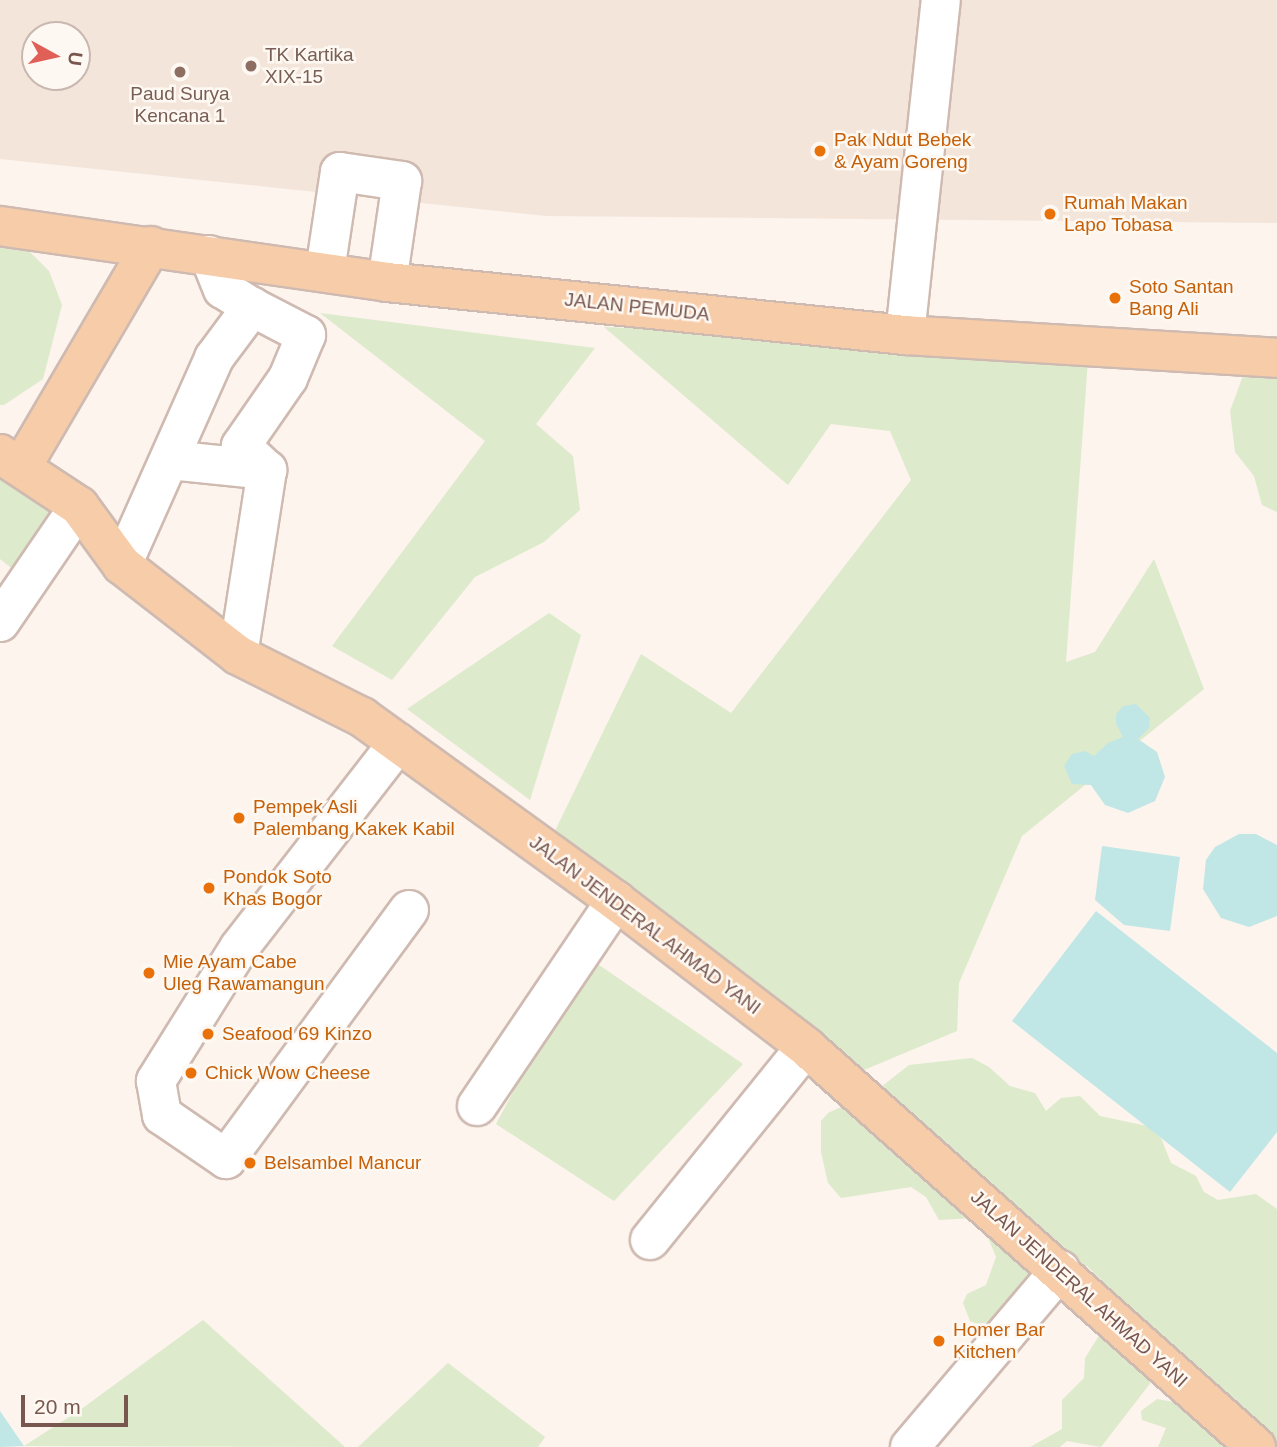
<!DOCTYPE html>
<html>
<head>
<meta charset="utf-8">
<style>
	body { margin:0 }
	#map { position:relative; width:1277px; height:1447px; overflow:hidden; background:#fcf4ed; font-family:Arial,sans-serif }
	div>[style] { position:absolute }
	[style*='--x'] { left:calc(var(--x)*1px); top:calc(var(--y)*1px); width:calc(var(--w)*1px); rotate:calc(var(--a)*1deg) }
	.residential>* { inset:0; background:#f4e5db }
	.green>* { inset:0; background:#ddeacb }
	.water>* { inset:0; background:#c1e6e6 }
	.roads { filter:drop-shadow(2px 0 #cfbab1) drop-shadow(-2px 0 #cfbab1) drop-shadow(0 2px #cfbab1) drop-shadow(0 -2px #cfbab1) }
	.minor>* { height:38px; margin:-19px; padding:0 19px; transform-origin:19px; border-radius:19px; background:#fff }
	.major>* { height:38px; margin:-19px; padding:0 19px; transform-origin:19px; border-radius:19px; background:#f7cda9 }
	.dots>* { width:19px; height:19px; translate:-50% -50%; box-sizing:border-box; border:4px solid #fef8f3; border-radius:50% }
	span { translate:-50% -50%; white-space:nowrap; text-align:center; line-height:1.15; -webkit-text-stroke:5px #fef8f3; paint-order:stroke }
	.education-label { font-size:19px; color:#785e54 }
	.left { translate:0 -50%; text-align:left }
	.food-label { font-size:19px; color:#c56008 }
	.street-label { font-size:19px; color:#78574f }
	.north { position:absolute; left:21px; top:21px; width:70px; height:70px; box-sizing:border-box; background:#fef8f3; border:2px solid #c8b8b1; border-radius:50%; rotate:98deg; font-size:19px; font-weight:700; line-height:28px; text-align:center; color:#78574f }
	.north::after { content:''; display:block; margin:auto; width:24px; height:32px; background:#e06058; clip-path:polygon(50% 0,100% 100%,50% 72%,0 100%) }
	.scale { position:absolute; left:21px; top:1395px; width:107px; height:32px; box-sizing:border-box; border:4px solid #78574f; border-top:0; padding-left:9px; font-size:21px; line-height:24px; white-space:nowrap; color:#78574f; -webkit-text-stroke:5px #fef8f3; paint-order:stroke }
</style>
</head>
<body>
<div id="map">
	<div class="residential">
		<div style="clip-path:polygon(evenodd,0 0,1277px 0,1277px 223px,546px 216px,0 159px,0 0,35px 35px,77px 35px,77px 77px,35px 77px,35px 35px)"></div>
	</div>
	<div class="green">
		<div style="clip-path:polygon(0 244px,26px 248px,49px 271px,62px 305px,43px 379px,4px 405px,0 405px)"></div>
		<div style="clip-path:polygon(320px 313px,595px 348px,536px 424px,573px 456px,580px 510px,544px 542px,475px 577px,392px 680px,332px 646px,485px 441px)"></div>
		<div style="clip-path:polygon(604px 327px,882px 338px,1088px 360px,1066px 662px,1095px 652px,1154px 559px,1204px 689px,1022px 836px,959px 983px,957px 1031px,864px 1070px,552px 837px,641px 654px,731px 713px,911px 480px,890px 431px,831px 424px,788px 485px)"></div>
		<div style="clip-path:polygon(1277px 347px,1277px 512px,1262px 505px,1254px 476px,1235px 452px,1230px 411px,1248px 362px)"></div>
		<div style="clip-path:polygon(0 454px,79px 506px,29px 582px,0 559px)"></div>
		<div style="clip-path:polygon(549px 613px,581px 635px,530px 800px,407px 709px)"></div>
		<div style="clip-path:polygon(586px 956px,743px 1064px,614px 1201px,496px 1124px)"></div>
		<div style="clip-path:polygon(972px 1058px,989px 1067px,1010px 1086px,1035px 1093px,1046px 1111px,1061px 1098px,1080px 1096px,1100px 1116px,1147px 1126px,1161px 1138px,1171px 1163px,1196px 1176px,1204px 1192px,1218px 1200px,1256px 1194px,1277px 1209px,1277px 1447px,1158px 1447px,1166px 1428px,1142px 1420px,1141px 1411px,1157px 1399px,1185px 1404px,1155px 1377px,1101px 1447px,1067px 1441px,1060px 1447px,1030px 1447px,1062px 1429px,1062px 1400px,1084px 1378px,1085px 1358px,1102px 1331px,1110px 1294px,1106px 1285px,1087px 1266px,1071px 1265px,994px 1321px,978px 1324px,970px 1321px,963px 1303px,967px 1294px,986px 1285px,996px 1257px,982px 1223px,973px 1218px,939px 1220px,926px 1197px,911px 1187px,841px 1198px,828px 1183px,821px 1152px,821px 1121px,828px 1113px,876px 1091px,909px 1065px)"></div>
		<div style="clip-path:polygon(203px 1320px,345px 1447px,24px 1446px,80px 1410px)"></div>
		<div style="clip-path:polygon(448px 1363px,545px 1437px,538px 1447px,358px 1447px)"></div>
	</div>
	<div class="water">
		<div style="clip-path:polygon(1136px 704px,1150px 718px,1149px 728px,1138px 739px,1157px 752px,1165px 777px,1155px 801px,1128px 813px,1105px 805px,1091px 785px,1072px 784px,1064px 766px,1072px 754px,1085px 751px,1094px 756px,1108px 743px,1123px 737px,1116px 724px,1116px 714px,1123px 706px)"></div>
		<div style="clip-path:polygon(1239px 834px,1256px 834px,1277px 845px,1277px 916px,1249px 927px,1221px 918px,1203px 889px,1206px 860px,1215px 847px)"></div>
		<div style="clip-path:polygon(1102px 846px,1180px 857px,1170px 931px,1124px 925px,1095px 900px)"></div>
		<div style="clip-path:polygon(1096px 911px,1277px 1053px,1277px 1132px,1230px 1192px,1012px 1021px)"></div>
		<div style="clip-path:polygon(0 1411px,24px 1446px,0 1447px)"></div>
	</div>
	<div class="roads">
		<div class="minor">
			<div style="--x:209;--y:255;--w:37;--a:68"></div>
			<div style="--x:223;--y:289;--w:34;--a:32"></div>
			<div style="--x:325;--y:271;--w:100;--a:-81.4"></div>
			<div style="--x:340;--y:172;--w:63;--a:8.3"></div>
			<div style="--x:402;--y:181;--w:102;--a:98.4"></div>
			<div style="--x:905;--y:335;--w:337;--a:-83.9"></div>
			<div style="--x:170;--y:460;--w:98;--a:5.9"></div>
			<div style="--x:122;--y:565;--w:227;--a:-66"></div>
			<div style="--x:214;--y:358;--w:64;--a:-53.3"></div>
			<div style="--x:252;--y:307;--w:61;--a:27.4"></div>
			<div style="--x:306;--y:335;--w:47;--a:112.7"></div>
			<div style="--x:288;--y:378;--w:83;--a:124.7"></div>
			<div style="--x:241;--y:446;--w:35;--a:43"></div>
			<div style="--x:267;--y:470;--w:187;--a:98.9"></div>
			<div style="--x:0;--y:622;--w:140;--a:-55.7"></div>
			<div style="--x:398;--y:743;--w:259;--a:127.8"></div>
			<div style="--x:239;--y:948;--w:157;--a:122"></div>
			<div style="--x:156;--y:1081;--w:35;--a:80"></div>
			<div style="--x:162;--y:1115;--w:78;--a:34.5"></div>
			<div style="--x:226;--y:1159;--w:309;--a:-53.7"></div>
			<div style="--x:477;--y:1106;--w:248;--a:-55.9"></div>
			<div style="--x:650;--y:1240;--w:248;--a:-51.1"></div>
			<div style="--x:910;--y:1447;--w:232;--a:-49.7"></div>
		</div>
		<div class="major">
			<div style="--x:0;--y:226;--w:391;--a:8.2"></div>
			<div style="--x:387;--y:282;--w:521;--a:5.84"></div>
			<div style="--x:905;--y:335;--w:373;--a:3.5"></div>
			<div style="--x:0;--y:454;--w:95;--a:33.4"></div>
			<div style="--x:79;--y:506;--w:73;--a:53.9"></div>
			<div style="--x:122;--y:565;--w:147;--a:37.8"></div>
			<div style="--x:238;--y:655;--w:139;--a:26.6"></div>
			<div style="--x:362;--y:717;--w:314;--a:35.9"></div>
			<div style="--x:616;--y:901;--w:240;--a:37.5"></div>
			<div style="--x:806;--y:1047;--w:602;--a:41.63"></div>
			<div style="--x:22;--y:466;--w:255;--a:-59.6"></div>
		</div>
	</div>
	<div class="dots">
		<div style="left:251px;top:66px;background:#8d6e63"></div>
		<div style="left:180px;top:72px;background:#8d6e63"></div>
		<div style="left:820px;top:151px;background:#e8710a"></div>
		<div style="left:1050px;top:214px;background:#e8710a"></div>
		<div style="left:1115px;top:298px;background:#e8710a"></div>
		<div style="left:239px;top:818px;background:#e8710a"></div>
		<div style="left:209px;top:888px;background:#e8710a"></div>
		<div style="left:149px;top:973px;background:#e8710a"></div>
		<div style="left:208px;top:1034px;background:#e8710a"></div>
		<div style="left:191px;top:1073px;background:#e8710a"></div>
		<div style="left:250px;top:1163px;background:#e8710a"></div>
		<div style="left:939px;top:1341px;background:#e8710a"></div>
	</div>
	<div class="education-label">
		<span class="left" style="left:265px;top:66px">TK Kartika<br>XIX-15</span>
		<span style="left:180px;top:105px">Paud Surya<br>Kencana 1</span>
	</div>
	<div class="food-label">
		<span class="left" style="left:834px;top:151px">Pak Ndut Bebek<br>&amp; Ayam Goreng</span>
		<span class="left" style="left:1064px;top:214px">Rumah Makan<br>Lapo Tobasa</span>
		<span class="left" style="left:1129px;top:298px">Soto Santan<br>Bang Ali</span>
		<span class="left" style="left:253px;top:818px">Pempek Asli<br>Palembang Kakek Kabil</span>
		<span class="left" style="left:223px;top:888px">Pondok Soto<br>Khas Bogor</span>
		<span class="left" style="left:163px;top:973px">Mie Ayam Cabe<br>Uleg Rawamangun</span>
		<span class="left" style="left:222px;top:1034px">Seafood 69 Kinzo</span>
		<span class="left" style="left:205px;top:1073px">Chick Wow Cheese</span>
		<span class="left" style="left:264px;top:1163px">Belsambel Mancur</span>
		<span class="left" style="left:953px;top:1341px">Homer Bar<br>Kitchen</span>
	</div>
	<div class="street-label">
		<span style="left:637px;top:307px;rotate:6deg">JALAN PEMUDA</span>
		<span style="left:645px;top:925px;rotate:37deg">JALAN JENDERAL AHMAD YANI</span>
		<span style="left:1079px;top:1289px;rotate:42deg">JALAN JENDERAL AHMAD YANI</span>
	</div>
	<div class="north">U</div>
	<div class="scale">20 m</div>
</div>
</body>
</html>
